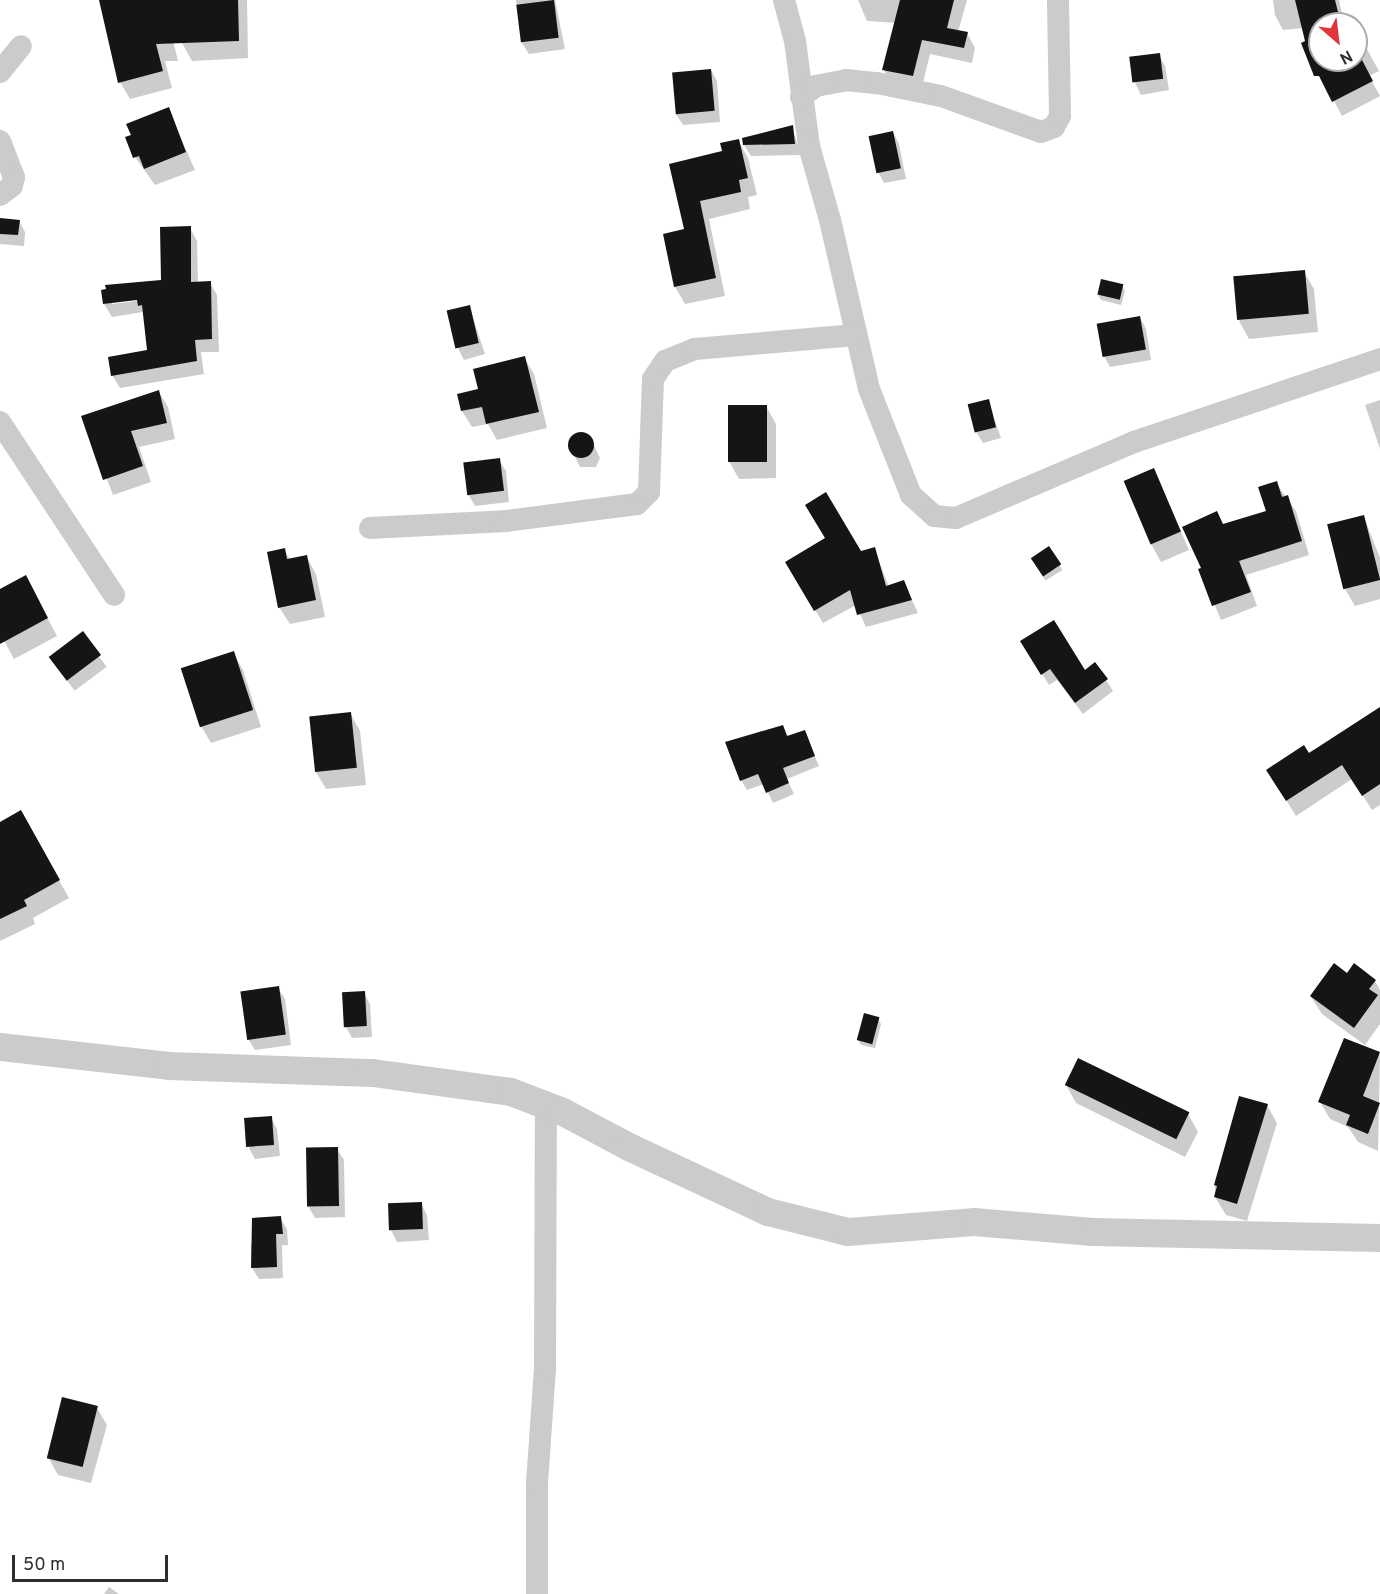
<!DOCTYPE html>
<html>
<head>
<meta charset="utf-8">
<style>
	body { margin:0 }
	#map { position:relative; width:1380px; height:1594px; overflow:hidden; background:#fff; font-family:Overpass,sans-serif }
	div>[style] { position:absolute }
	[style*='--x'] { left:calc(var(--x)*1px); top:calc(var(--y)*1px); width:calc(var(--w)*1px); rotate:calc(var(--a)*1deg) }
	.shadow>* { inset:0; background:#0003; transform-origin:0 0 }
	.building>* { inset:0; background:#151515; transform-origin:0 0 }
	.round { border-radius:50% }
	.minor>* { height:22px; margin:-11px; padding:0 11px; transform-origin:11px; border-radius:11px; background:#cbcbcb }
	.tertiary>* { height:28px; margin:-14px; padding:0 14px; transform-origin:14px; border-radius:14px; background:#cbcbcb }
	span { translate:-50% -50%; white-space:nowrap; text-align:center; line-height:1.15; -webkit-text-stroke:6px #fff; paint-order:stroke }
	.north { position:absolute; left:1308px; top:12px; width:60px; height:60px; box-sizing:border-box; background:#fff; border:2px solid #ababab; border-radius:50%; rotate:152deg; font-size:16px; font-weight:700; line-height:24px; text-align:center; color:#2e2e2e }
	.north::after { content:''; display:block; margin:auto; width:21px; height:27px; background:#df353b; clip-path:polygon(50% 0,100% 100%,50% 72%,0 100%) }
	.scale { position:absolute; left:12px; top:1555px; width:156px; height:27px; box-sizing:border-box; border:3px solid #2e2e2e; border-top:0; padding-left:8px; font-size:18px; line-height:21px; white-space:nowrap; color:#2e2e2e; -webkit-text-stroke:4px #fff; paint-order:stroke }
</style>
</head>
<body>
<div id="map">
	<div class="shadow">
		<div style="clip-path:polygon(100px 0,163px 0,178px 61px,165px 61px,172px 88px,130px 99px,120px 82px)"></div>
		<div style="clip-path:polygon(182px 0,247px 0,248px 58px,192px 61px,182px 43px)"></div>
		<div style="clip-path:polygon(516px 0,555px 0,565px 49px,529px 54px,522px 43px)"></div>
		<div style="clip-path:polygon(858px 0,967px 0,958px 32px,967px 33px,975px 48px,972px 63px,930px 54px,921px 91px,892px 85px,884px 70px,896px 23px,867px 21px)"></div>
		<div style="clip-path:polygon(1273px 0,1339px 0,1344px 24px,1320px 24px,1320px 60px,1356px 60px,1356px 46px,1363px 42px,1379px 71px,1369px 76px,1380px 96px,1342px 116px,1303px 43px,1307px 41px,1304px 28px,1283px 30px,1275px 15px)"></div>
		<div style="clip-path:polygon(1159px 55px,1165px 66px,1169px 90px,1141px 95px,1135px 83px)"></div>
		<div style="clip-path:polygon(711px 70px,717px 81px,720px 122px,683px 125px,676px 114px)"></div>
		<div style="clip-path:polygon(168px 109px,195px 170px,155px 185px,135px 157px,132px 135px)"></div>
		<div style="clip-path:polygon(792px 127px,801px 155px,751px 156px,744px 145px)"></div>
		<div style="clip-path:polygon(893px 132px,899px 144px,906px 179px,884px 183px,878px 172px)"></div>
		<div style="clip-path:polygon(738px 140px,748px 158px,757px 195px,748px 197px,750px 209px,709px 219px,725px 296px,685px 304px,675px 287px,686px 231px,723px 152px)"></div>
		<div style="clip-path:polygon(0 220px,19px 221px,25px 232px,24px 246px,0 244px)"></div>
		<div style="clip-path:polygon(evenodd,190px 228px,197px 241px,198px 283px,210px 283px,217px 295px,219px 352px,201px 352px,204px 374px,120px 388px,112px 375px,149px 352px,143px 312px,112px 317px,104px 304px,163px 281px,190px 228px,144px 297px,144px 300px,112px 304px,112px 301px,144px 297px)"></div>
		<div style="clip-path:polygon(1304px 272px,1314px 289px,1318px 332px,1249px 339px,1239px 321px)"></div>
		<div style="clip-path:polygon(1122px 286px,1125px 291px,1121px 305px,1101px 300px,1098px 295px)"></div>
		<div style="clip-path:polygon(469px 306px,485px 354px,464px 360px,458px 348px)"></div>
		<div style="clip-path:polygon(1140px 317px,1146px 329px,1151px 360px,1110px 367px,1104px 356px,1099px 324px)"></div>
		<div style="clip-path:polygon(524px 358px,534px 374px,547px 428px,497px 440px,488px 424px,472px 427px,462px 411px,480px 390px)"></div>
		<div style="clip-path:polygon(159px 392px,168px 407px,175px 439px,139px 447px,151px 482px,113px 495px,83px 417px)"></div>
		<div style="clip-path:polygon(1380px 400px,1380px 449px,1365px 405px)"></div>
		<div style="clip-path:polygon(988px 401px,1001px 438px,983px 443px,976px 432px)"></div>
		<div style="clip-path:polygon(766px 406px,776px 424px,776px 478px,739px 479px,729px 461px)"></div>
		<div style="clip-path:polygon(575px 435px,590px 437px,600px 458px,596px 467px,580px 467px,569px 444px)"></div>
		<div style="clip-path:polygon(499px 460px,506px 471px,509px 502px,475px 506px,468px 494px)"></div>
		<div style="clip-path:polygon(1154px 470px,1189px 550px,1161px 562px,1151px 544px)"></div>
		<div style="clip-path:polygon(1276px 483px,1296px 511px,1309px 555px,1246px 575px,1257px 606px,1221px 620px,1200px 570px,1223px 525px,1268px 512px)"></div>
		<div style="clip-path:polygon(1364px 517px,1380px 558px,1380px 599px,1355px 606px,1345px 589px,1328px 527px)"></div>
		<div style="clip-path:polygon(827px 539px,860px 553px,874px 549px,889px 587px,903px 581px,918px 613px,866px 627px,856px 605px,823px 623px,787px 563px)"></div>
		<div style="left:1049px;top:548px;width:26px;height:20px;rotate:59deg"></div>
		<div style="clip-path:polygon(284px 550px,290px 560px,306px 556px,316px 574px,325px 617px,290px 624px,279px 607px)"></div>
		<div style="clip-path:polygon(0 591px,35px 595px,57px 636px,14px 659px,0 633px)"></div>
		<div style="left:82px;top:634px;width:41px;height:40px;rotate:53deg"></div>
		<div style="clip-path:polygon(233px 653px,243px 670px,261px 727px,211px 743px,201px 726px)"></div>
		<div style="clip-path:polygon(1029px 653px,1106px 680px,1113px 691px,1083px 714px,1057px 680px,1049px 685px)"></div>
		<div style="clip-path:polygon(350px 713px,360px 731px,366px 785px,326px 789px,316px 772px)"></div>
		<div style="clip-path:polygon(1380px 720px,1380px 805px,1372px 810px,1352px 779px,1296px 816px,1268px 771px)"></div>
		<div style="clip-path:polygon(783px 727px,789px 737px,804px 732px,819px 766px,787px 779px,794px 794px,773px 803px,764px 784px,747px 790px,741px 780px)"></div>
		<div style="clip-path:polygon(20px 812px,69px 898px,33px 918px,35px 924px,0 941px,0 824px)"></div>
		<div style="clip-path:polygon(1347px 975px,1375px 981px,1380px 990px,1380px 1024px,1365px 1045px,1322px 1014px,1311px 997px)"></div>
		<div style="clip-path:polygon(278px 988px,285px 999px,291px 1045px,255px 1050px,248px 1039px,242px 993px)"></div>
		<div style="clip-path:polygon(364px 993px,370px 1004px,372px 1037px,352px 1038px,346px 1027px)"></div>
		<div style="clip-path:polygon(878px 1019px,881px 1024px,875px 1048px,861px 1045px,858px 1040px)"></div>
		<div style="clip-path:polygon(1345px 1040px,1380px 1054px,1378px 1151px,1358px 1142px,1348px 1127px,1330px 1119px,1320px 1102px)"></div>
		<div style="clip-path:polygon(1066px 1085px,1188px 1114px,1198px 1132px,1185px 1157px,1076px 1103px)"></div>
		<div style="clip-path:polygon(1267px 1105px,1277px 1123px,1247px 1221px,1226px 1215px,1215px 1197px,1215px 1185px)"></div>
		<div style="clip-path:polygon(271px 1118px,277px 1129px,280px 1156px,255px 1159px,249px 1148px)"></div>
		<div style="clip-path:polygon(337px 1149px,344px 1160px,345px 1217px,315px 1218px,308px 1206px)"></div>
		<div style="clip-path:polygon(421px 1203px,427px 1215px,429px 1240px,397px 1242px,391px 1230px)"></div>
		<div style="clip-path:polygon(280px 1218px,287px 1229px,288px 1245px,282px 1245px,283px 1278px,259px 1279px,252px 1268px,251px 1246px)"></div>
		<div style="clip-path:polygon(97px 1408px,107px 1425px,91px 1483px,58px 1475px,48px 1457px)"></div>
		<div style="clip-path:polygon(109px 1587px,119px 1594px,104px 1594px)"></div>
	</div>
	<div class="building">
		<div style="clip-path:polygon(99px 0,238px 0,239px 41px,156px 44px,163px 71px,118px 83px)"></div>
		<div style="left:554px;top:0;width:38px;height:38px;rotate:83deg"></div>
		<div style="clip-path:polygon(900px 0,954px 0,947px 28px,968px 32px,964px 48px,922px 40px,913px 76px,882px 70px)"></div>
		<div style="clip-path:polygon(1295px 0,1335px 0,1341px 24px,1320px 24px,1320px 60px,1362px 60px,1373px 81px,1332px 102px,1319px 76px,1314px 76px,1301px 43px,1305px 41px)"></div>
		<div style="left:1160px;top:53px;width:26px;height:31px;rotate:83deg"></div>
		<div style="left:711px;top:69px;width:42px;height:39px;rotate:85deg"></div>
		<div style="clip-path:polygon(169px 107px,186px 152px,144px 169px,139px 156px,133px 158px,125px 137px,131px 135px,126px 124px)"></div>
		<div style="clip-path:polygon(793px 125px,795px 144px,743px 145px,742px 138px)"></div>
		<div style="left:893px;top:131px;width:38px;height:25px;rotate:78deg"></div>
		<div style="clip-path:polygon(739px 139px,748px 178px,739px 180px,741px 192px,700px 201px,716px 278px,674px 287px,663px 234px,684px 229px,669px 164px,722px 151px,720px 143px)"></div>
		<div style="clip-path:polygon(0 218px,20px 220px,18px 235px,0 234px)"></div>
		<div style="clip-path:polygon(191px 226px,191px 282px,211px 281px,212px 339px,195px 340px,197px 361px,111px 376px,108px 357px,147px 350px,142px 305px,138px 306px,137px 300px,103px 304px,101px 290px,106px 289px,105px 285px,161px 280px,160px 227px)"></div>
		<div style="left:1305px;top:270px;width:44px;height:72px;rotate:85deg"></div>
		<div style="left:1101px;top:279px;width:23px;height:16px;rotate:13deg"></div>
		<div style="left:470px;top:305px;width:39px;height:24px;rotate:77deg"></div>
		<div style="left:1140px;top:316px;width:34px;height:44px;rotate:80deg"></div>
		<div style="clip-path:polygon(525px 356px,539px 412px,486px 424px,482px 407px,461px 411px,457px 394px,478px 389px,473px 369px)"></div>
		<div style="clip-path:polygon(159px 390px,167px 423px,131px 431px,143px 466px,103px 480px,81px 416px)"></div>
		<div style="left:989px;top:399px;width:29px;height:22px;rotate:76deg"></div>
		<div style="left:728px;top:405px;width:39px;height:57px"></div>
		<div class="round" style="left:568px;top:432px;width:26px;height:26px"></div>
		<div style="left:500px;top:458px;width:33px;height:37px;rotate:83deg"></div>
		<div style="left:1154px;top:468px;width:69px;height:33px;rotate:67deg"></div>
		<div style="clip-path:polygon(1277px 481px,1282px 497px,1288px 495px,1302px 541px,1239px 561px,1251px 592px,1212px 606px,1198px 569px,1201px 568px,1182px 527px,1217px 511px,1223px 524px,1266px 511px,1258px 487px)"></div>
		<div style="clip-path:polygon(826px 492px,861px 551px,875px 547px,886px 586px,904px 580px,912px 600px,857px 615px,850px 590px,814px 611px,785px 562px,825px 538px,805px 505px)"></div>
		<div style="left:1364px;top:515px;width:67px;height:38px;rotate:76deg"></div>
		<div style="left:1049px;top:546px;width:22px;height:22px;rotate:56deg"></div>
		<div style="clip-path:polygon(285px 548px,287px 559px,307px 555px,316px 600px,278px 608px,267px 552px)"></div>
		<div style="clip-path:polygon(26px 575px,48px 618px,0 644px,0 589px)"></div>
		<div style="clip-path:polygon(1054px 620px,1085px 670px,1095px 662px,1108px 679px,1075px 703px,1050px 669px,1041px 675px,1020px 641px)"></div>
		<div style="left:83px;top:631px;width:30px;height:43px;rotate:53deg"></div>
		<div style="left:234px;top:651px;width:62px;height:56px;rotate:72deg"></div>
		<div style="clip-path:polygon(1380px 707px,1380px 784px,1362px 796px,1342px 765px,1286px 801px,1266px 770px,1304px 745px,1309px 753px)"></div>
		<div style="left:351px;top:712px;width:56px;height:42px;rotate:84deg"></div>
		<div style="clip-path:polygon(783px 725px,787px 736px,805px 730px,815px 756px,783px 768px,789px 783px,766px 793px,758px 774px,740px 781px,725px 742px)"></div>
		<div style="clip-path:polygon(21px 810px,60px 880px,24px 900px,27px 906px,0 919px,0 822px)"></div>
		<div style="clip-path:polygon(1334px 963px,1347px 973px,1354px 963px,1376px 980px,1369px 989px,1378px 995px,1354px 1028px,1310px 996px)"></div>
		<div style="left:279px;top:986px;width:49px;height:39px;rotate:82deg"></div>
		<div style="left:365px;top:991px;width:35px;height:23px;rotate:87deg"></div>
		<div style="left:864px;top:1013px;width:16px;height:28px;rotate:15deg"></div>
		<div style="clip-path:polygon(1344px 1038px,1380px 1052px,1363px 1096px,1380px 1103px,1368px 1134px,1346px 1125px,1350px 1115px,1318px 1102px)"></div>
		<div style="left:1078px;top:1058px;width:124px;height:30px;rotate:26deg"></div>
		<div style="clip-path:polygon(1239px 1096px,1268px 1104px,1237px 1204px,1214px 1197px,1217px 1186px,1214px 1185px)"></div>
		<div style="left:272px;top:1116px;width:29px;height:28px;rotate:86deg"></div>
		<div style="left:338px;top:1147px;width:59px;height:32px;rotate:89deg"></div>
		<div style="left:422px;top:1202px;width:27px;height:34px;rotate:88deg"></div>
		<div style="clip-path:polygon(281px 1216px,283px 1234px,276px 1234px,277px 1267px,251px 1268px,252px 1218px)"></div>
		<div style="left:62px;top:1397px;width:37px;height:63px;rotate:14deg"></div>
	</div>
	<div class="minor">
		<div style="--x:784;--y:0;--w:42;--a:75"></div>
		<div style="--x:795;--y:41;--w:106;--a:82.4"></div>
		<div style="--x:809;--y:146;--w:77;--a:74.2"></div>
		<div style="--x:830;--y:220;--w:173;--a:77"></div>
		<div style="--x:869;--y:389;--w:114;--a:68.4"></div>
		<div style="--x:911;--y:495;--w:31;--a:42"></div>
		<div style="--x:934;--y:516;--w:22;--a:5"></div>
		<div style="--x:956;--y:518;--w:194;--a:-23.1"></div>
		<div style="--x:1134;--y:442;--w:260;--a:-18.6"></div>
		<div style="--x:0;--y:72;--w:33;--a:-51"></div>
		<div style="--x:801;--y:97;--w:19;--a:-36"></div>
		<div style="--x:816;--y:86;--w:31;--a:-11"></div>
		<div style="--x:846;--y:80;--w:31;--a:6"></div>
		<div style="--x:877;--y:83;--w:65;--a:11.5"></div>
		<div style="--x:941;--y:96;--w:106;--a:19.8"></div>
		<div style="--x:1041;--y:132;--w:14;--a:-21"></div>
		<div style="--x:1054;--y:127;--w:13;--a:-61"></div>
		<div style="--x:1060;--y:116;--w:116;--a:-91"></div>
		<div style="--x:0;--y:141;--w:39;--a:69"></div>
		<div style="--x:14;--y:177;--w:9;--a:103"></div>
		<div style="--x:12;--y:186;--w:15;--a:143"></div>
		<div style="--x:0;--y:422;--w:207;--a:56.6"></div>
		<div style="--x:370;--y:528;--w:136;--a:-2.9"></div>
		<div style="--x:506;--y:521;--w:132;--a:-7.4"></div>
		<div style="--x:637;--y:504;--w:17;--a:-45"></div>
		<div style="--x:649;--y:492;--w:113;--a:-88"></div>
		<div style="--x:653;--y:379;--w:22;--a:-56"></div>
		<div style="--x:665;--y:361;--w:32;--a:-22"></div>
		<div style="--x:695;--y:349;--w:161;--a:-5"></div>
		<div style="--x:537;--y:1594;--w:111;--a:-90"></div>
		<div style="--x:537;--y:1483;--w:115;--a:-86"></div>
		<div style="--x:545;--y:1368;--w:263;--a:-89.8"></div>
	</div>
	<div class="tertiary">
		<div style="--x:0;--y:1047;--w:170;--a:6.4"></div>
		<div style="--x:169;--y:1066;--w:204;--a:2"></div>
		<div style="--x:373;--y:1073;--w:139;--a:7.8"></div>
		<div style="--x:511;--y:1092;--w:56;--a:21"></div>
		<div style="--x:563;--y:1112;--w:75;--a:27.9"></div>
		<div style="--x:629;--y:1147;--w:153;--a:25.1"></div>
		<div style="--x:768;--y:1212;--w:82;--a:14"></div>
		<div style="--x:848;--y:1232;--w:126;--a:-4.5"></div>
		<div style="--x:974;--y:1222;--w:119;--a:4.8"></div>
		<div style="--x:1093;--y:1232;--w:287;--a:1.2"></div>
	</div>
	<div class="north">N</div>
	<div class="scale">50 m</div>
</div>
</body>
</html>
